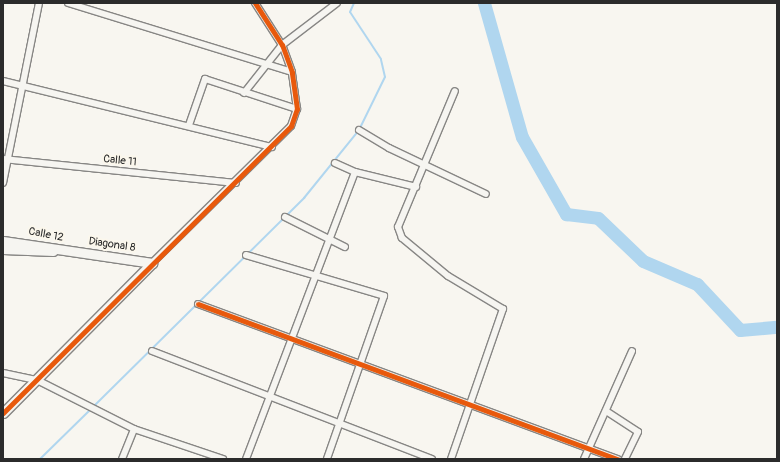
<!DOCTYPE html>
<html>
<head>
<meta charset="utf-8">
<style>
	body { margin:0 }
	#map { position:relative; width:780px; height:462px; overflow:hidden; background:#f8f6f0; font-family:Pangolin,sans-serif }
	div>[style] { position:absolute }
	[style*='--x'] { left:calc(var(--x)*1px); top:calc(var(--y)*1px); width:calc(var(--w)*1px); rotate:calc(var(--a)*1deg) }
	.stream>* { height:2px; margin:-1px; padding:0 1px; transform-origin:1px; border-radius:1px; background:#b0d6ef }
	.river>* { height:13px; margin:-6.5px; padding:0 6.5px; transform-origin:6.5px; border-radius:6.5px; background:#b0d6ef }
	.roads { filter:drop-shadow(1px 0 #878684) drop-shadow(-1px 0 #878684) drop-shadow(0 1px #878684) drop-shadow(0 -1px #878684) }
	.street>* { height:6px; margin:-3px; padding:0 3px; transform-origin:3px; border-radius:3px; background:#f6f5f1 }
	.secondary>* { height:9px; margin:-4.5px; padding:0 4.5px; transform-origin:4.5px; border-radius:4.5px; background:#f6f5f1 }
	.cycleway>* { height:5px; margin:-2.5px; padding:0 2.5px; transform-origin:2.5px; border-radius:2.5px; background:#e8590c }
	span { translate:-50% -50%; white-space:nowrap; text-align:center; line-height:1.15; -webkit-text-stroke:4px #fbf7ec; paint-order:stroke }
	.street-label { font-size:11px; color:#2b2b2b }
	.frame { position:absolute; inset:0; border:4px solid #2b2b2b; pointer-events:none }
</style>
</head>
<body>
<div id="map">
	<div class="stream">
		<div style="--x:94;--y:406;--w:296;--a:-44.7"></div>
		<div style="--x:304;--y:198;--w:87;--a:-51"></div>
		<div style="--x:359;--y:130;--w:59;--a:-63.9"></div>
		<div style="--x:385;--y:77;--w:18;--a:-103"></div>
		<div style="--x:381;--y:59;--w:56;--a:-123.4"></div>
		<div style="--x:350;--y:12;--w:10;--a:-66"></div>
		<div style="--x:40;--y:459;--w:71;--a:-44.4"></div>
	</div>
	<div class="river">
		<div style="--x:484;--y:3;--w:139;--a:74.2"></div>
		<div style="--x:522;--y:137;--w:89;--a:60.3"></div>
		<div style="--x:566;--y:214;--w:32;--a:7"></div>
		<div style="--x:598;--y:218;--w:62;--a:43.7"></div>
		<div style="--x:643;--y:261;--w:59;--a:23.1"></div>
		<div style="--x:697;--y:284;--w:63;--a:46.9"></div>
		<div style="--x:740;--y:330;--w:37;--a:-5"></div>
	</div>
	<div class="roads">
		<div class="street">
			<div style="--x:68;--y:3;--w:234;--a:17.1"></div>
			<div style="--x:3;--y:81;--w:277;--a:13.8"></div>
			<div style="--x:244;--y:93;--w:61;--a:-51.6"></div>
			<div style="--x:282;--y:45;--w:69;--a:-37.4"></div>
			<div style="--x:189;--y:125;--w:49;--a:-70.8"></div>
			<div style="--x:205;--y:79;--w:97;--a:18.1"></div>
			<div style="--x:359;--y:130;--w:35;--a:31"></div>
			<div style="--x:389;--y:148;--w:107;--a:25.4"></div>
			<div style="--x:3;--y:159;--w:234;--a:5.9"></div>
			<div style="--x:355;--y:172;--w:63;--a:13.8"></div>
			<div style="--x:3;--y:183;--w:184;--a:-78.7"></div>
			<div style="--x:285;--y:217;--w:67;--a:26.6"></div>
			<div style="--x:246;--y:255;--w:144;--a:16.5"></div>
			<div style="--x:384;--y:296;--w:173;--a:109.3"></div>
			<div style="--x:152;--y:263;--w:195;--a:-44.6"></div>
			<div style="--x:291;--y:126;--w:18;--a:-71"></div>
			<div style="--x:297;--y:109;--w:37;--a:-98"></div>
			<div style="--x:292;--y:72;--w:29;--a:-110"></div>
			<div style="--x:282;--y:45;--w:50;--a:-122.7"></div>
			<div style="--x:198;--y:304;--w:448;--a:20.3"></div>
			<div style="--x:152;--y:351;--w:300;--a:21.1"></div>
			<div style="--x:3;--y:373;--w:35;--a:12"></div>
			<div style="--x:37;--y:380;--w:109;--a:26.8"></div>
			<div style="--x:134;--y:429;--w:94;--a:18.6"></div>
			<div style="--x:606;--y:411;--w:38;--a:33"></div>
			<div style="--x:638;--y:432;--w:30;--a:116"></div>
			<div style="--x:122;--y:459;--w:32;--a:-68"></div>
			<div style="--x:246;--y:459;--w:307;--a:-69.2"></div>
			<div style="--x:355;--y:172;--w:22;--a:-156"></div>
			<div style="--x:451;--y:459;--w:159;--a:-70.9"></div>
			<div style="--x:503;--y:309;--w:64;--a:-149"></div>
			<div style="--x:448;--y:276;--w:60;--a:-140.4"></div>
			<div style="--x:402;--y:238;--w:12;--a:-110"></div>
			<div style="--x:398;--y:227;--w:147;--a:-67.3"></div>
			<div style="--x:584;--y:459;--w:118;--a:-66"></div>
		</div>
		<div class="secondary">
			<div style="--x:3;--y:241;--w:151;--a:8.4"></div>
			<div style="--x:3;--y:249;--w:50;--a:2.3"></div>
			<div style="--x:3;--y:413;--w:211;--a:-45.2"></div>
		</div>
	</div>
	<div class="cycleway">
		<div style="--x:198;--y:304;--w:448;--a:20.3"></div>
		<div style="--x:3;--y:413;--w:407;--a:-44.9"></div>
		<div style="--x:291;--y:126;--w:18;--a:-71"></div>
		<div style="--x:297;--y:109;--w:37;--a:-98"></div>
		<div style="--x:292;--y:72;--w:29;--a:-110"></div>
		<div style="--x:282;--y:45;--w:50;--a:-122.7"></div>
	</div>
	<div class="street-label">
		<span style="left:120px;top:161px;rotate:6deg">Calle 11</span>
		<span style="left:46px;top:235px;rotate:11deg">Calle 12</span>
		<span style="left:112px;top:245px;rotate:8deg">Diagonal 8</span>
	</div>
	<div class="frame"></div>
</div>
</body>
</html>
